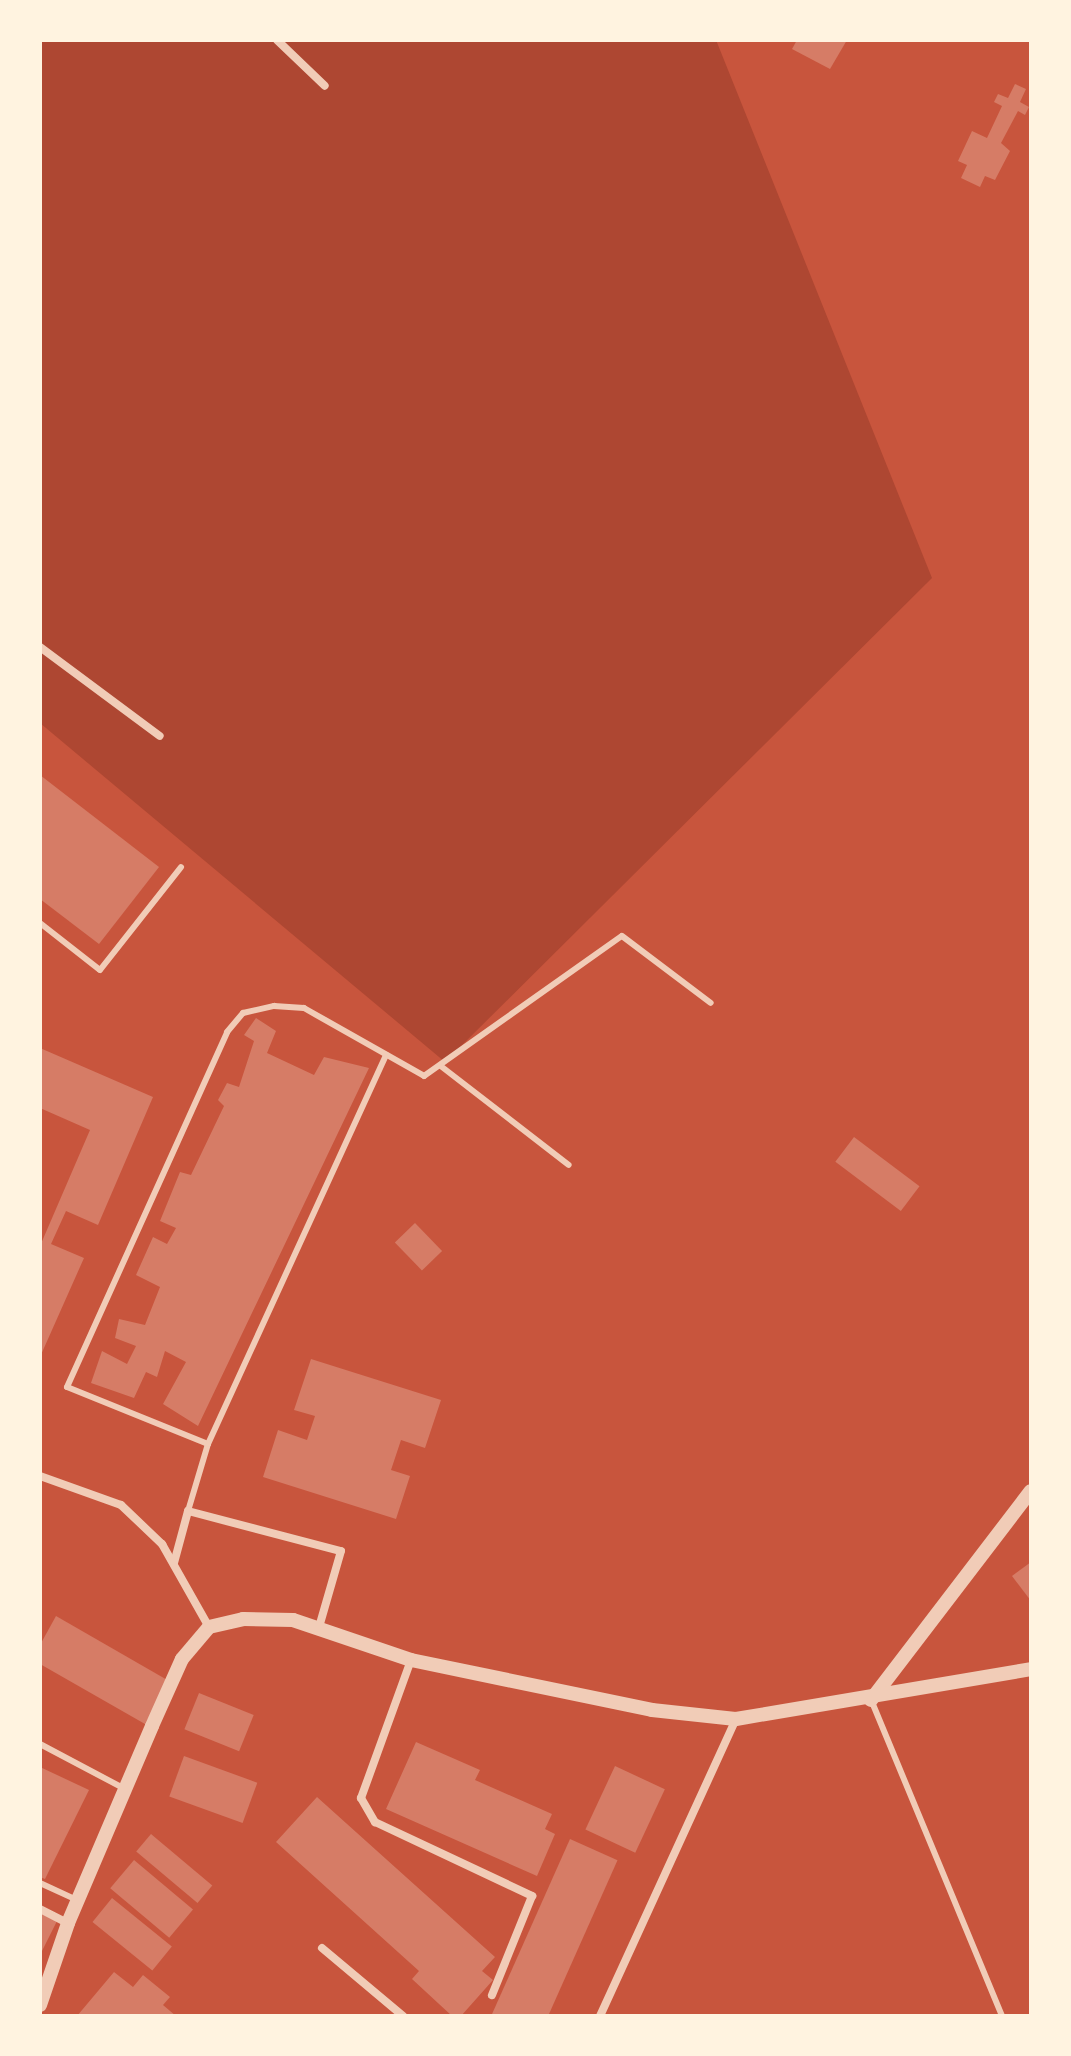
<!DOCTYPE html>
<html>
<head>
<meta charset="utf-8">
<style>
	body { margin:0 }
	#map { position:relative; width:1071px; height:2056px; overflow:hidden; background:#c8553d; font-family:"Zilla Slab",serif }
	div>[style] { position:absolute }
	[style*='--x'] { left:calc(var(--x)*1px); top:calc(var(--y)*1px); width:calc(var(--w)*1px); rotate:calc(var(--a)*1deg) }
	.green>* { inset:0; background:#ae4732 }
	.building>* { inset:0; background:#d67c66; transform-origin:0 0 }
	.service>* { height:6px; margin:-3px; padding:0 3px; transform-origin:3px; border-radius:3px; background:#f1ccb7 }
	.minor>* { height:8px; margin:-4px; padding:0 4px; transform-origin:4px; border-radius:4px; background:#f1ccb7 }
	.tertiary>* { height:14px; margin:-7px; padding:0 7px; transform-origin:7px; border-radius:7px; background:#f1ccb7 }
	span { translate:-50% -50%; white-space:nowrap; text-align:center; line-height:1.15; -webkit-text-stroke:6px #fff3e0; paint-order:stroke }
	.frame { position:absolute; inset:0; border:42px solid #fff3e0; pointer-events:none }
</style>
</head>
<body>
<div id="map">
	<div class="green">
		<div style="clip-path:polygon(40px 40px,716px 40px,932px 578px,445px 1062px,40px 723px)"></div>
	</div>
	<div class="building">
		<div style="clip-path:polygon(797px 40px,847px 40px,830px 69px,792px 49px)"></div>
		<div style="clip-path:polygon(1015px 84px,1026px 89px,1020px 102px,1029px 107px,1025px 115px,1018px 111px,1001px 143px,1010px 151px,995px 180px,985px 176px,980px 187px,961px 178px,967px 165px,958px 161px,972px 131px,987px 138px,1002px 106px,994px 102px,998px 94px,1008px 98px)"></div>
		<div style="clip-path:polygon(40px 775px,159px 867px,99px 944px,40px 899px)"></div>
		<div style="clip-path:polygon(256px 1018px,276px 1031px,267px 1053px,314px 1075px,324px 1057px,369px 1068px,198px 1426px,163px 1404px,186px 1362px,165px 1351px,157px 1377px,146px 1372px,134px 1398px,91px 1383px,102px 1351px,127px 1364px,136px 1346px,115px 1338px,119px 1319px,145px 1325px,160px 1287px,136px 1275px,153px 1237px,167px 1244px,176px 1228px,160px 1221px,180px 1172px,191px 1175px,224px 1106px,218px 1100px,227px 1083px,239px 1087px,254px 1041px,244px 1035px)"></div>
		<div style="clip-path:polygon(40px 1048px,153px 1097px,98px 1225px,66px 1211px,51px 1244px,84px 1258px,40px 1357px,40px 1246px,90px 1130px,40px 1108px)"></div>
		<div style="left:854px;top:1137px;width:82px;height:31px;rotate:37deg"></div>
		<div style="left:415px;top:1223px;width:39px;height:28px;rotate:46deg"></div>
		<div style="clip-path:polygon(311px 1359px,441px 1400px,425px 1448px,401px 1440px,391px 1470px,410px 1476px,396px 1519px,263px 1477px,278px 1430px,307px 1440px,315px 1416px,294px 1410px)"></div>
		<div style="clip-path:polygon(1031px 1562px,1031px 1601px,1012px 1576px)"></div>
		<div style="clip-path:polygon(56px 1616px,169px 1681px,145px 1724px,40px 1664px,40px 1645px)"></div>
		<div style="left:199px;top:1693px;width:59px;height:39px;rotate:22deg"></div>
		<div style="clip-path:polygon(416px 1742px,480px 1770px,475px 1780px,552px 1814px,545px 1829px,555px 1834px,537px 1876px,386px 1809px)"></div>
		<div style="left:184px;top:1756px;width:78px;height:43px;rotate:20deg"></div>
		<div style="left:615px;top:1766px;width:55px;height:70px;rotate:25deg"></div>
		<div style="clip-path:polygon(40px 1767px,89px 1790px,45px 1879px,40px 1877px)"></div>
		<div style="clip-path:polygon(317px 1797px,495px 1957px,482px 1971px,493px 1980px,461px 2016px,452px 2016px,412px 1979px,419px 1971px,276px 1842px)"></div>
		<div style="left:151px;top:1834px;width:80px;height:23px;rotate:40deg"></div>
		<div style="left:570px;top:1839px;width:52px;height:193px;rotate:24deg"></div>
		<div style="left:134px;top:1860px;width:77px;height:37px;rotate:40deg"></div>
		<div style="left:112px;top:1898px;width:77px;height:31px;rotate:39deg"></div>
		<div style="clip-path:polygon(40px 1913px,57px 1921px,40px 1955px)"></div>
		<div style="clip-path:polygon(114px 1972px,133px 1987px,143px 1975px,170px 1997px,163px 2005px,176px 2016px,77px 2016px)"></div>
	</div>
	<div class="service">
		<div style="--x:40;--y:923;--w:76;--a:38.1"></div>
		<div style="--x:100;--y:970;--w:131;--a:-51.8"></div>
		<div style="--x:442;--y:1067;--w:160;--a:37.7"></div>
		<div style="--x:208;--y:1444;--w:428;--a:-65.4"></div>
		<div style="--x:188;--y:1511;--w:70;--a:-73.4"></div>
		<div style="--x:208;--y:1444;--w:152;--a:-158"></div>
		<div style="--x:67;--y:1387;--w:389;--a:-65.7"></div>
		<div style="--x:227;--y:1032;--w:25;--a:-50"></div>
		<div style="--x:243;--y:1013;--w:32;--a:-13"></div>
		<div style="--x:274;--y:1006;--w:30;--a:4"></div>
		<div style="--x:304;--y:1008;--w:138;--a:29.5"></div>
		<div style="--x:424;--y:1076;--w:242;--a:-35.3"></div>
		<div style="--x:622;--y:936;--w:111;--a:37"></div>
		<div style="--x:872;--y:1702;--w:340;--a:67.5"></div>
		<div style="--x:40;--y:1744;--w:96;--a:27.9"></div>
		<div style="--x:40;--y:1883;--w:41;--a:24.7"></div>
	</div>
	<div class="minor">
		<div style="--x:277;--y:40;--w:66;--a:43.8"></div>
		<div style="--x:40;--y:647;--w:149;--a:36.6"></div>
		<div style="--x:40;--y:1476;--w:86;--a:19.7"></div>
		<div style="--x:121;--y:1505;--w:57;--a:43.6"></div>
		<div style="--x:162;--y:1544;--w:95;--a:60.5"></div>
		<div style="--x:174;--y:1563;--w:54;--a:-74.9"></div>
		<div style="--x:188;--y:1511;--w:158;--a:14.7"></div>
		<div style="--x:341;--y:1551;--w:79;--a:106.1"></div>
		<div style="--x:411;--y:1660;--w:147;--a:109.9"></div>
		<div style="--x:361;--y:1798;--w:28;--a:60"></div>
		<div style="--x:375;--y:1822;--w:174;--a:25.2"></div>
		<div style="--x:532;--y:1896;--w:107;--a:112"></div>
		<div style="--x:40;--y:1909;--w:31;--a:27"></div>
		<div style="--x:322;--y:1948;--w:106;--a:40"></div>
		<div style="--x:600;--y:2016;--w:327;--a:-65.4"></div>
	</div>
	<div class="tertiary">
		<div style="--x:871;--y:1700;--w:263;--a:-52.6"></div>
		<div style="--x:40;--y:2005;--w:87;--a:-71.1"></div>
		<div style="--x:68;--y:1923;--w:214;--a:-66.9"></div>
		<div style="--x:152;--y:1726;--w:73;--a:-65.9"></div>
		<div style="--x:182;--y:1659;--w:42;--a:-49.8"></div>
		<div style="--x:209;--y:1627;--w:35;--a:-13"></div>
		<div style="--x:243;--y:1619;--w:50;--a:1.1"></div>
		<div style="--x:293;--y:1620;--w:125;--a:18.7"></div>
		<div style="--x:411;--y:1660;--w:246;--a:11.7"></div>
		<div style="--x:652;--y:1710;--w:84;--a:6.1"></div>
		<div style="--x:736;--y:1719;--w:299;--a:-9.6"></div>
	</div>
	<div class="frame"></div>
</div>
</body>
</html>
